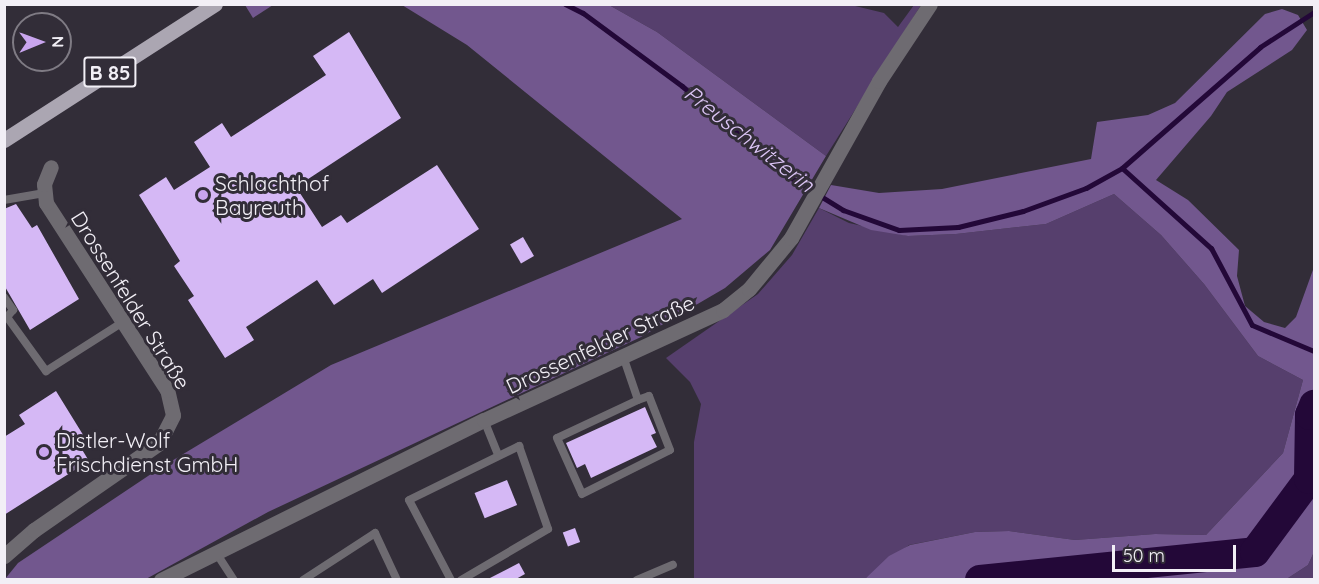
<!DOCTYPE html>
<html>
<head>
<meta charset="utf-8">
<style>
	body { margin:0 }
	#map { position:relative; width:1319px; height:584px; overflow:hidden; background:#322d38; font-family:Quicksand,sans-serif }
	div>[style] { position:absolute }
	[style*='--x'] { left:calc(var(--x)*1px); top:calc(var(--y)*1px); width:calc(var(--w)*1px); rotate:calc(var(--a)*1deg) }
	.green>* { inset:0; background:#563f6d }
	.forest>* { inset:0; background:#72578e }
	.stream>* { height:5px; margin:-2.5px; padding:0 2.5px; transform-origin:2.5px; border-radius:2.5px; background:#230838 }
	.river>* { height:30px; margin:-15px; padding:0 15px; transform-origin:15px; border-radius:15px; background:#230838 }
	.building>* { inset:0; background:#d5b8f5; transform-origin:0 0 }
	.lane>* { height:8px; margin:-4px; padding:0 4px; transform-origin:4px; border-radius:4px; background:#6e6b71 }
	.street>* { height:15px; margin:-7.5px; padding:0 7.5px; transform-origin:7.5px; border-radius:7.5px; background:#6e6b71 }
	.primary>* { height:15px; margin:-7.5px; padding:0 7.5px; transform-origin:7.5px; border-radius:7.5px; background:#aba6b2 }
	.dots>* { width:16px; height:16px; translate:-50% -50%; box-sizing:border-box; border:3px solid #322d38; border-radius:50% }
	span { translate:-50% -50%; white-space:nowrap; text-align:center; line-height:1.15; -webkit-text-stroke:6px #322d38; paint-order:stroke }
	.shield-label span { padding:2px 4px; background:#322d38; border:2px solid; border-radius:4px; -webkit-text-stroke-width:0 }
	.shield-label { font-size:20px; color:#f2eff6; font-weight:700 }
	.poi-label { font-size:21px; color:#f2eff6 }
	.left { translate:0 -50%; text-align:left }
	.street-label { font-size:21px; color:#f2eff6 }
	.water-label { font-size:22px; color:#dbc4f5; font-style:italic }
	.frame { position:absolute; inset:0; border:6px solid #f2eff6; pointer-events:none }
	.north { position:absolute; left:12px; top:12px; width:60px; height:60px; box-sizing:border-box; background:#322d38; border:2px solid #7f7b84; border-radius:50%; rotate:89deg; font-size:16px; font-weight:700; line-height:24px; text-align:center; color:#f2eff6 }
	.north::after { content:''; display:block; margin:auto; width:21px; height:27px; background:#c9a5ee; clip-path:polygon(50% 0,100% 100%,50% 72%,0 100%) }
	.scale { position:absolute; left:1112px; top:545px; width:124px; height:27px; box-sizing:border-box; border:3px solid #f2eff6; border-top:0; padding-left:8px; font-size:18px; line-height:21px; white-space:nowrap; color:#f2eff6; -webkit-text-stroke:4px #322d38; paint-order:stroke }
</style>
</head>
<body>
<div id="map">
	<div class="green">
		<div style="clip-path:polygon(609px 5px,851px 5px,884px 13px,898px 27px,914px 5px,921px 5px,826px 156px,657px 32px)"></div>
		<div style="clip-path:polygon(1114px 194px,1161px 235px,1204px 284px,1258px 356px,1303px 380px,1283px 453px,1206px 535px,1155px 534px,1075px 540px,1009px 531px,975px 532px,909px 545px,865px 579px,694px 580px,694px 442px,701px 404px,690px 382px,666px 358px,758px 294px,792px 255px,819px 208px,849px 223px,908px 236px,956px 234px,1046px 224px)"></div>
		<div style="clip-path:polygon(1314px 552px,1314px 579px,1285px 580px,1308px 565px)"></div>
	</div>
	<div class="forest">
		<div style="clip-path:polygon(245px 5px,273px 5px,253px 18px)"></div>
		<div style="clip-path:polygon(402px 5px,609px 5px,657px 32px,826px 156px,770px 250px,725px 288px,641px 337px,268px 512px,146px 579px,5px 579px,18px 563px,160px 468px,331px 365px,682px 219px,467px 45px)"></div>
		<div style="clip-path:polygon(1282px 9px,1298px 15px,1307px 30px,1292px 50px,1227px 92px,1211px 116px,1156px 180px,1188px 200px,1239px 250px,1237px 276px,1245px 306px,1264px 322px,1285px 328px,1296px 317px,1314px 267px,1314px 552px,1308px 565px,1285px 580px,865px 579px,889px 556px,910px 545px,975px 532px,1009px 531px,1075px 540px,1155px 534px,1206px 535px,1283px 453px,1303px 380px,1258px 356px,1204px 284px,1161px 235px,1114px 194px,1046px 224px,956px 234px,908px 236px,871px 230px,819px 208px,831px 185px,879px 193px,942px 189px,1091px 159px,1097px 122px,1148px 115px,1175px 103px,1265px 14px)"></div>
	</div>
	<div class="stream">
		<div style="--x:565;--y:4;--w:20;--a:27"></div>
		<div style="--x:583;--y:13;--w:123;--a:36.4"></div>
		<div style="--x:682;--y:86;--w:139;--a:40.3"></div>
		<div style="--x:788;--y:176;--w:65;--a:31.7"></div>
		<div style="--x:843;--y:210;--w:59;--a:19.7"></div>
		<div style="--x:899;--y:230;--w:59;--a:-2.9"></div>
		<div style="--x:958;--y:227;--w:67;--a:-13.8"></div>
		<div style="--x:1023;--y:211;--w:67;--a:-20.1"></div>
		<div style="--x:1086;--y:188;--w:41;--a:-29.1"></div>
		<div style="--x:1122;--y:168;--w:184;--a:-41.2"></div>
		<div style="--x:1260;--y:47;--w:64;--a:-32.9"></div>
		<div style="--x:1122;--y:168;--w:120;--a:42"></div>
		<div style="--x:1211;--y:248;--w:87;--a:62"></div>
		<div style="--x:1252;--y:325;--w:67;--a:22.8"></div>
	</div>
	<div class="river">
		<div style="--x:980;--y:580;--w:276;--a:-5.8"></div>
		<div style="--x:1255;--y:552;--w:91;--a:-53.5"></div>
		<div style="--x:1309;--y:479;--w:64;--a:-89.1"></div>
		<div style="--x:1310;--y:415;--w:11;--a:-68"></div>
	</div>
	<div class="building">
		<div style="clip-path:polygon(349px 32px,401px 118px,296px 187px,322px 227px,341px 215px,347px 223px,437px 165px,479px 229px,382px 293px,373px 279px,334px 305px,317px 280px,246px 327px,254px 340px,225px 358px,188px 300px,194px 296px,174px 266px,180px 261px,139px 195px,166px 177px,174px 190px,210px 167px,194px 142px,222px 123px,231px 137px,326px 75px,313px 56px)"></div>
		<div style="clip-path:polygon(16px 204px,32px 228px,37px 225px,79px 299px,30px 330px,4px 285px,4px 209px)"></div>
		<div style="left:523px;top:237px;width:22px;height:15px;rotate:60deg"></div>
		<div style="clip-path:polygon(56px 391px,85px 438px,78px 443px,89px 461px,4px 515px,4px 437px,25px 424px,19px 415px)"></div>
		<div style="clip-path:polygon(645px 407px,656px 433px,651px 435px,657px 447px,591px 478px,585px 464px,577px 468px,566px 443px)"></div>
		<div style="left:507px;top:480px;width:27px;height:35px;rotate:68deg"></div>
		<div style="left:575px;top:528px;width:15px;height:13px;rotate:70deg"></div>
		<div style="clip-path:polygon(519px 563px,525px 574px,516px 579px,488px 579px)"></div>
	</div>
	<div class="lane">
		<div style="--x:4;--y:200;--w:41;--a:-9.9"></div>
		<div style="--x:4;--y:297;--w:16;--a:55"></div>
		<div style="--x:13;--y:310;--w:9;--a:131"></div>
		<div style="--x:7;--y:317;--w:67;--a:54.2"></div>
		<div style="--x:46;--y:371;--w:91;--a:-32.5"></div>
		<div style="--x:623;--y:356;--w:46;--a:71.2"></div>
		<div style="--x:638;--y:400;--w:89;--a:154.9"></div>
		<div style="--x:557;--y:438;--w:61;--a:65.9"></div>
		<div style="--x:582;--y:494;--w:98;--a:-26.6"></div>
		<div style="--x:670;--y:450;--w:58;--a:-111.3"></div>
		<div style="--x:649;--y:396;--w:12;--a:160"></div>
		<div style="--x:484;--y:420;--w:38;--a:68"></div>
		<div style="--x:215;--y:551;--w:35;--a:57"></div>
		<div style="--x:303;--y:580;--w:86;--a:-33.1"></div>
		<div style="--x:375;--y:533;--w:52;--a:64.9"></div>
		<div style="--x:451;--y:580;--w:90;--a:-117.7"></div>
		<div style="--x:409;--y:500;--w:123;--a:-26.1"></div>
		<div style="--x:519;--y:446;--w:88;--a:70.7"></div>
		<div style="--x:548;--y:529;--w:101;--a:149.6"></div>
		<div style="--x:637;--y:580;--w:39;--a:-23"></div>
	</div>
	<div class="street">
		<div style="--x:4;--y:556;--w:40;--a:-41"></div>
		<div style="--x:34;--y:530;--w:152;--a:-34.8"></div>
		<div style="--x:159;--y:443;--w:31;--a:-63"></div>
		<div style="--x:173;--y:415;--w:26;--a:-103"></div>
		<div style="--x:167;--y:390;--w:223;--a:-122.9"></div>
		<div style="--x:46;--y:203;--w:19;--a:-96"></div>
		<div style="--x:44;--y:184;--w:18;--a:-68"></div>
		<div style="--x:161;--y:580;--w:360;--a:-26.4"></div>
		<div style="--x:484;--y:420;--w:263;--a:-24.7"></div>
		<div style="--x:723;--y:310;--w:33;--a:-39"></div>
		<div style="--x:749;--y:289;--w:66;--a:-50.5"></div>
		<div style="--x:791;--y:238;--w:180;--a:-60.7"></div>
		<div style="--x:879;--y:81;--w:92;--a:-56.5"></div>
	</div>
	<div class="primary">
		<div style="--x:4;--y:140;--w:251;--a:-32.8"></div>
	</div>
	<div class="dots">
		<div style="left:203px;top:195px;background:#c9a5ee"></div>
		<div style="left:44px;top:452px;background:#c9a5ee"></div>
	</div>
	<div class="shield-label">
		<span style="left:110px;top:72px">B 85</span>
	</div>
	<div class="poi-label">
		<span class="left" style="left:215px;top:195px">Schlachthof<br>Bayreuth</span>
		<span class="left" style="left:56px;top:452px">Distler-Wolf<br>Frischdienst GmbH</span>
	</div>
	<div class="street-label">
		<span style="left:131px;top:300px;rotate:58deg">Drossenfelder Straße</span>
		<span style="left:600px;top:344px;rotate:-25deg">Drossenfelder Straße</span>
	</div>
	<div class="water-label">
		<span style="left:749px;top:139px;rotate:38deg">Preuschwitzerin</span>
	</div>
	<div class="frame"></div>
	<div class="north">N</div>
	<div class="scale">50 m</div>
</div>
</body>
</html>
